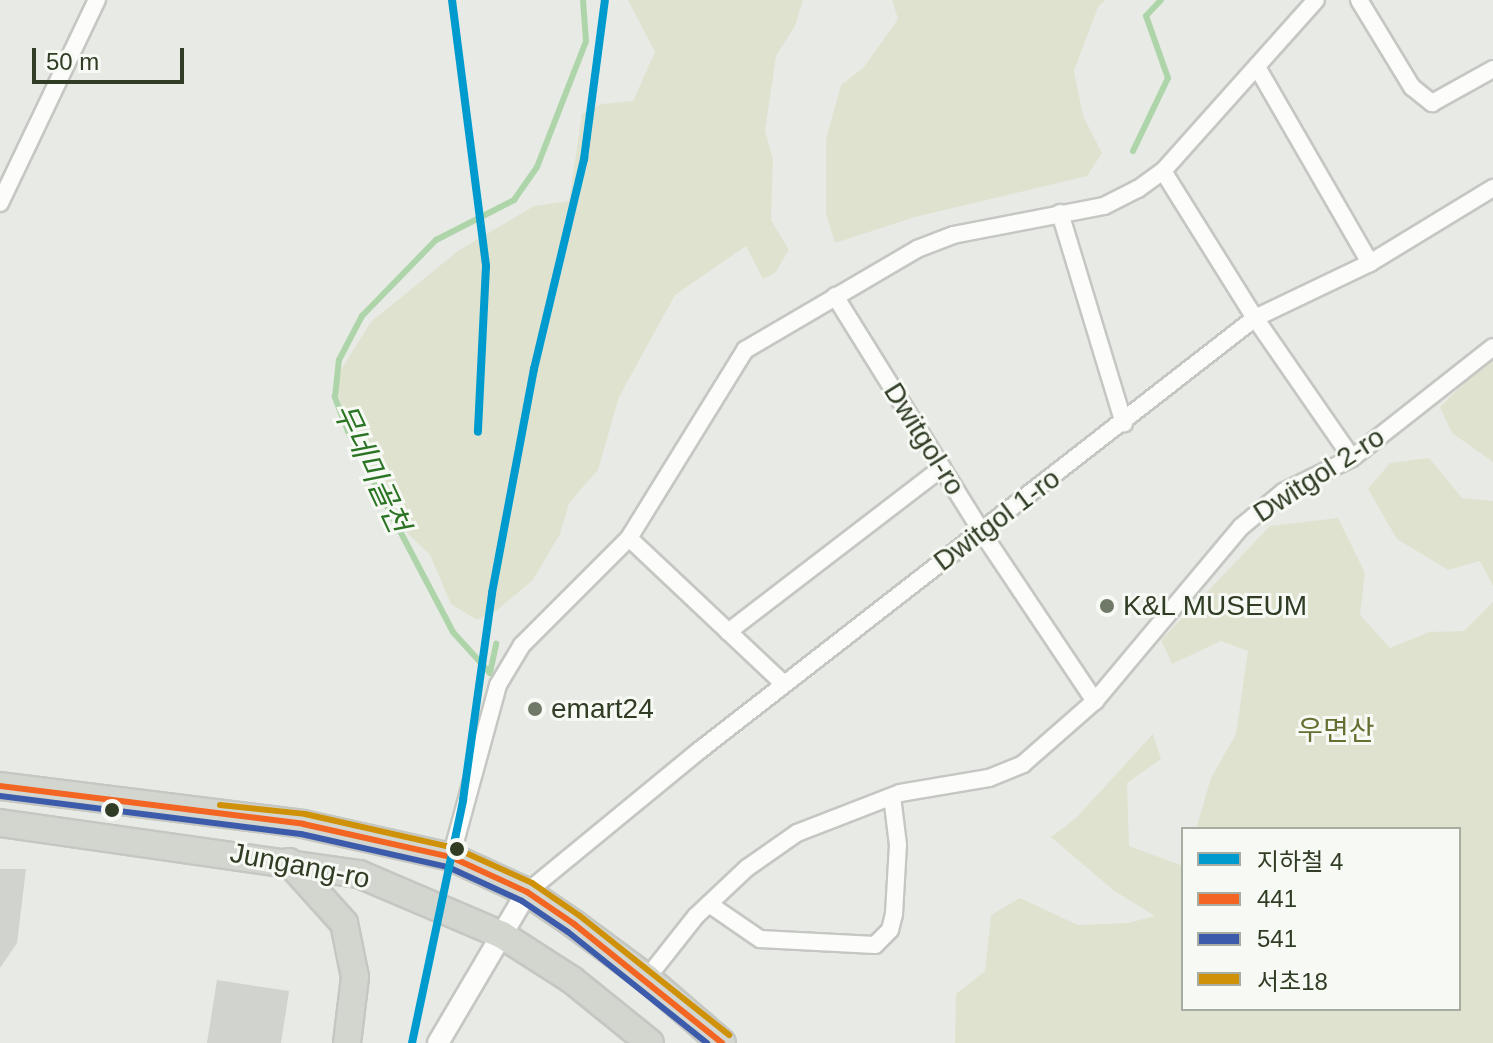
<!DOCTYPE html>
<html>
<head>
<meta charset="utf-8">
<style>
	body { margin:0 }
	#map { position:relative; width:1493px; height:1043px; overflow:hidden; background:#e8eae5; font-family:Arial,"Noto Sans KR",sans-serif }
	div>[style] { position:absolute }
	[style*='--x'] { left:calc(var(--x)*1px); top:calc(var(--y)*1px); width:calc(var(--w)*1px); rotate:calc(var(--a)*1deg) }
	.green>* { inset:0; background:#e0e2d0 }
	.stream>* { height:6px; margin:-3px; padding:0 3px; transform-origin:3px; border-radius:3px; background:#aed5aa }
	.building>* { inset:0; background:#d1d3ce }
	.roads { filter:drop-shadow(2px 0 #c5c7c2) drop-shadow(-2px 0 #c5c7c2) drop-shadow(0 2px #c5c7c2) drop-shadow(0 -2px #c5c7c2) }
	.minor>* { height:16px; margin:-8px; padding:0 8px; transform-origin:8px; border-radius:8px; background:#fcfcfb }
	.tertiary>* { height:20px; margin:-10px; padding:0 10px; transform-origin:10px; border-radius:10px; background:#fcfcfb }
	.primary>* { height:26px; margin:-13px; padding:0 13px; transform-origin:13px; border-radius:13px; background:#d2d6cf }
	.bus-1>* { height:6px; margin:-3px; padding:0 3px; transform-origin:3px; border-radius:3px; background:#f26522 }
	.bus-2>* { height:6px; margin:-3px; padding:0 3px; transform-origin:3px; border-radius:3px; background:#3d5bab }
	.bus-3>* { height:6px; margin:-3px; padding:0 3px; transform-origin:3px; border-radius:3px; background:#cf9107 }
	.metro-1>* { height:8px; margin:-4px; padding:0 4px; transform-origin:4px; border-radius:4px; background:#009bce }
	.dots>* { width:22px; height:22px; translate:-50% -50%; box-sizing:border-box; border:4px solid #f7f9f4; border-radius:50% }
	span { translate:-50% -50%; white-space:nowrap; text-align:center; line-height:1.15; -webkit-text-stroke:6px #f7f9f4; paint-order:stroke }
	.street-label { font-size:28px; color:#303c24 }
	.poi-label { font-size:28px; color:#303c24 }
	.left { translate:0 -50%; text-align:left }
	.park-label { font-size:28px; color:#666f32 }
	.water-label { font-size:30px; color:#297323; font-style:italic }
	.legend { position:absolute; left:1181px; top:827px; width:280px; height:184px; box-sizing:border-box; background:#f7f9f4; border:2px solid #a7ada1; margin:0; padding:10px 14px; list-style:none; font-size:24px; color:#303c24 }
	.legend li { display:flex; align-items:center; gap:16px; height:40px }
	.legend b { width:40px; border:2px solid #a7ada1 }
	.scale { position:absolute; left:32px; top:48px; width:152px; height:36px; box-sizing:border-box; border:4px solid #303c24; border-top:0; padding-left:10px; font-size:24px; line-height:28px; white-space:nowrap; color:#303c24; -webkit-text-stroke:6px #f7f9f4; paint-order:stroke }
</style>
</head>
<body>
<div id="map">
	<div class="green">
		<div style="clip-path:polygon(628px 0,803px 0,795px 26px,776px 56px,765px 131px,773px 159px,771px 220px,789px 250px,775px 273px,763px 279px,746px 246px,675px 295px,619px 397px,598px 470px,569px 503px,560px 534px,533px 580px,497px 610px,477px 620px,451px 604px,430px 555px,393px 519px,342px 410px,335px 379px,371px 322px,458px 251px,534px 206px,569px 201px,582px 114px,601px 104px,633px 101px,655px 52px)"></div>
		<div style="clip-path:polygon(892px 0,1105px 0,1098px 7px,1074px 71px,1083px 116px,1102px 153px,1087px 176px,915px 217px,835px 243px,826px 214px,826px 140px,841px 85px,864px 67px,898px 19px)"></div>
		<div style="clip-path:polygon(1493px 354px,1493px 462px,1452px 433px,1440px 407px)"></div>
		<div style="clip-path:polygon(1429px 458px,1462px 498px,1493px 501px,1493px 586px,1480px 561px,1448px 570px,1397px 539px,1368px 489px,1390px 463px)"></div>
		<div style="clip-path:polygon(1338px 518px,1365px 573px,1360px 615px,1390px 648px,1429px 632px,1464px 631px,1493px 602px,1493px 1043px,955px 1043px,956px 994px,985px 971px,991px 915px,1020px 898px,1078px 925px,1128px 923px,1155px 916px,1113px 890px,1051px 837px,1076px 818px,1153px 734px,1161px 759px,1127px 783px,1129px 846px,1183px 866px,1183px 1009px,1459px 1009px,1459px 829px,1196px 829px,1211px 778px,1236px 734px,1248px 651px,1221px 641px,1172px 664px,1161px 640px,1270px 526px)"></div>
	</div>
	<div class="stream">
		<div style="--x:1133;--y:151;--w:81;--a:-64.4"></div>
		<div style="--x:1168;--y:78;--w:66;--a:-109.5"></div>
		<div style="--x:1146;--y:16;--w:22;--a:-47"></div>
		<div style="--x:490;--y:673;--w:55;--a:-132.1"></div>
		<div style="--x:453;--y:632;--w:224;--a:-117.7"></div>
		<div style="--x:349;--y:434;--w:40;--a:-111"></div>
		<div style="--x:335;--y:397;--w:37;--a:-84"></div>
		<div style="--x:339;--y:360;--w:50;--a:-62.4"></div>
		<div style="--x:362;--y:316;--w:106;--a:-45.8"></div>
		<div style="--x:436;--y:240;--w:88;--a:-27.1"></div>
		<div style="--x:514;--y:200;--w:40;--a:-55.1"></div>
		<div style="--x:537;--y:167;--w:135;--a:-68.7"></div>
		<div style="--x:586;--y:41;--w:41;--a:-94.2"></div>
		<div style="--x:490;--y:673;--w:30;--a:-78"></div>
	</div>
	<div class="building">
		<div style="clip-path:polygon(0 869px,26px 869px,17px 943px,0 968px)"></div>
		<div style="clip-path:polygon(217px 980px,289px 991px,281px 1043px,207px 1043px)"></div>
	</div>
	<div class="roads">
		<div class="minor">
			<div style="--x:1359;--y:0;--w:102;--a:58.7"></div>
			<div style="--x:1412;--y:87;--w:26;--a:39"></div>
			<div style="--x:1432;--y:103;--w:70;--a:-29.1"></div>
			<div style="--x:1257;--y:67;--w:226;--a:60"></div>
			<div style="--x:1163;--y:171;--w:173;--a:58"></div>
			<div style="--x:1255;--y:318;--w:170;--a:55.3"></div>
			<div style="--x:0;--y:203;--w:225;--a:-64.5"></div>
			<div style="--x:1060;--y:213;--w:220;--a:73.1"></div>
			<div style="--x:835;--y:296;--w:277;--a:58.1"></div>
			<div style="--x:981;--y:531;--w:205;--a:56.2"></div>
			<div style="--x:629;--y:538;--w:213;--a:43.3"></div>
			<div style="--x:728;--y:632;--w:270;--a:-37.5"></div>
			<div style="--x:451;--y:857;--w:178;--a:-74.7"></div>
			<div style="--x:498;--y:685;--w:47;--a:-59"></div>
			<div style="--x:522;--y:645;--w:151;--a:-45"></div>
			<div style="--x:629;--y:538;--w:221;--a:-58.3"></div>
			<div style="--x:745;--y:350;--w:199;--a:-30.4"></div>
			<div style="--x:917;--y:249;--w:39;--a:-21"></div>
			<div style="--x:953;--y:235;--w:154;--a:-10.9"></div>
			<div style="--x:1104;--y:206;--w:38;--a:-27"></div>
			<div style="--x:1138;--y:189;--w:31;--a:-36"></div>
			<div style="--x:1163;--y:171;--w:229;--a:-48.2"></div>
			<div style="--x:527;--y:892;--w:224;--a:-39.4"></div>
			<div style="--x:700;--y:750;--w:703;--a:-37.9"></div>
			<div style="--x:1255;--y:318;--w:127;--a:-25.6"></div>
			<div style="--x:1370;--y:263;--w:144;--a:-31.4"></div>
			<div style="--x:709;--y:904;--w:62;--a:34.5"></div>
			<div style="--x:760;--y:939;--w:115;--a:3"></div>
			<div style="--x:875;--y:945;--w:21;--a:-45"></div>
			<div style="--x:890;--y:930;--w:16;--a:-76"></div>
			<div style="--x:894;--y:914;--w:69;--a:-86.7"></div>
			<div style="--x:898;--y:845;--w:49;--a:-97"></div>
			<div style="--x:647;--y:978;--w:79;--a:-51.7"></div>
			<div style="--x:696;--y:916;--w:70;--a:-43.3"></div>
			<div style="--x:747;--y:868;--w:61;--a:-35"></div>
			<div style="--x:797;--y:833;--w:110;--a:-21.2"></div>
			<div style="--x:900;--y:793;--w:90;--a:-9.6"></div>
			<div style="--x:989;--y:778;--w:37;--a:-22"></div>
			<div style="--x:1023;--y:764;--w:96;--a:-41.2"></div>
			<div style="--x:1095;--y:701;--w:227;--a:-50"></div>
			<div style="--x:1241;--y:527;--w:55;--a:-39.8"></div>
			<div style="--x:1283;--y:492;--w:77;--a:-26.2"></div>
			<div style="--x:1352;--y:458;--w:179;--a:-38.2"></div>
		</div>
		<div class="tertiary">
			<div style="--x:438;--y:1043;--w:175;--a:-59.5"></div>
		</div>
		<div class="primary">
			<div style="--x:0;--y:786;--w:305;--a:7.1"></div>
			<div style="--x:303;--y:824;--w:152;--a:12.6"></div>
			<div style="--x:451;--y:857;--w:84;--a:24.7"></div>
			<div style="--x:527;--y:892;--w:57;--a:34.2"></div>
			<div style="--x:574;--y:924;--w:91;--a:36.5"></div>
			<div style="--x:647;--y:978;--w:99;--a:40.9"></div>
			<div style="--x:0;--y:823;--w:363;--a:8.1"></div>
			<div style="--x:359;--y:874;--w:155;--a:23.1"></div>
			<div style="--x:502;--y:935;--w:83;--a:32.7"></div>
			<div style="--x:572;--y:980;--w:100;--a:38.9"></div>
			<div style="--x:289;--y:862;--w:82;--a:48"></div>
			<div style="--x:344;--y:923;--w:55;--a:78.5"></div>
			<div style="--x:355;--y:977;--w:66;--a:96.9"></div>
		</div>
	</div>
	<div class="bus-1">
		<div style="--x:0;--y:786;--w:305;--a:7.1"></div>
		<div style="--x:303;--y:824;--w:152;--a:12.6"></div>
		<div style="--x:451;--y:857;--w:84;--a:24.7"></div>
		<div style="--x:527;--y:892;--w:57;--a:34.2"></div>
		<div style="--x:574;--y:924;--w:190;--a:38.8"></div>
	</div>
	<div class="bus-2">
		<div style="--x:0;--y:796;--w:303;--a:7.2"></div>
		<div style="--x:301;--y:834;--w:151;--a:12.7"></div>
		<div style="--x:448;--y:867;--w:81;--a:24.7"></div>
		<div style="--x:522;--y:901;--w:55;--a:34"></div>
		<div style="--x:568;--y:932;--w:178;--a:38.6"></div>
	</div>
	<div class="bus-3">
		<div style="--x:220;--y:805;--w:85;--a:6"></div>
		<div style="--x:305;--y:814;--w:154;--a:12.8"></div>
		<div style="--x:455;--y:848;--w:85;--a:24.4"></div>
		<div style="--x:532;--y:883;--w:58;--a:34.5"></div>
		<div style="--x:580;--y:916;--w:191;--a:38.6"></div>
	</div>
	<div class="metro-1">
		<div style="--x:452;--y:0;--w:268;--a:82.7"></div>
		<div style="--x:486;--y:266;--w:166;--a:92.8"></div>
		<div style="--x:412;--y:1043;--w:248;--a:-78.1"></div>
		<div style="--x:463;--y:800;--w:209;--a:-82"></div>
		<div style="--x:492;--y:593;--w:228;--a:-79.4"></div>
		<div style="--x:534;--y:369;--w:216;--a:-76.6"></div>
		<div style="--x:584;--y:159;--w:160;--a:-82.5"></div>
	</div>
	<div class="dots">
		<div style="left:1107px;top:606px;background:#707968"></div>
		<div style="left:535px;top:709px;background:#707968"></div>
		<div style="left:112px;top:810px;background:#303c24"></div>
		<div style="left:457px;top:849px;background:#303c24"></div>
	</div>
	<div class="street-label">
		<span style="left:924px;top:439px;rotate:58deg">Dwitgol-ro</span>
		<span style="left:1319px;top:475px;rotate:-33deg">Dwitgol 2-ro</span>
		<span style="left:997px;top:520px;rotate:-37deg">Dwitgol 1-ro</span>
		<span style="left:300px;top:866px;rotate:11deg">Jungang-ro</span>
	</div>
	<div class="poi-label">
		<span class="left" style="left:1123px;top:606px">K&amp;L MUSEUM</span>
		<span class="left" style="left:551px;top:709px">emart24</span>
	</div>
	<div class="park-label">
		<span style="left:1336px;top:731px">우면산</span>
	</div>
	<div class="water-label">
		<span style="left:371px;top:468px;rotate:65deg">무네미골천</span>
	</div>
	<ul class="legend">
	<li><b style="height:10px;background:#009bce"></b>지하철 4</li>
	<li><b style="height:10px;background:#f26522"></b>441</li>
	<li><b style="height:10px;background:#3d5bab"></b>541</li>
	<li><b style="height:10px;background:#cf9107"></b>서초18</li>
	</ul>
	<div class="scale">50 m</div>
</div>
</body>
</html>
